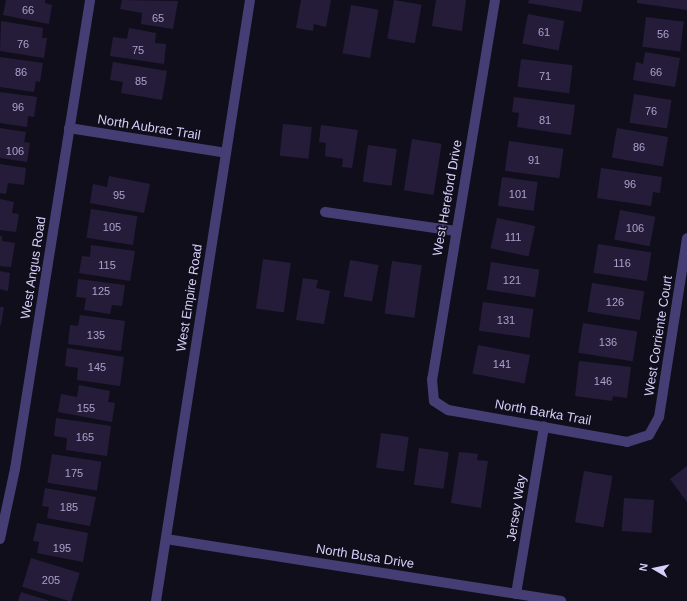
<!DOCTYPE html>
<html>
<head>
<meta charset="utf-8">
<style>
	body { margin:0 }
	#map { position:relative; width:687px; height:601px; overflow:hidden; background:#110e1c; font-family:Arial,sans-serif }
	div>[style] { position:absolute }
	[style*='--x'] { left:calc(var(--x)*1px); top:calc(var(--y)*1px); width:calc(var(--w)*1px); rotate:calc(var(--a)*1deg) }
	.building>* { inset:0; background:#251c3a; transform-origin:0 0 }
	.minor>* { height:10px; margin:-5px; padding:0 5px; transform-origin:5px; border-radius:5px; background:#453e75 }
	span { translate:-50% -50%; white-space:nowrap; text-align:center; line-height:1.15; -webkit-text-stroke:3px #110e1c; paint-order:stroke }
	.number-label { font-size:11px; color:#aaa2c9 }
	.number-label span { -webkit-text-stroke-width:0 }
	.street-label { font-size:13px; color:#d7cff9 }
	.north { position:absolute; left:635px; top:549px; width:40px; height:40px; -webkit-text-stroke:3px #110e1c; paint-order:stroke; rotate:279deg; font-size:11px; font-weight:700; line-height:16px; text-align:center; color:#d7cff9 }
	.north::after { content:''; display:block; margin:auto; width:14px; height:18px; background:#d7cff9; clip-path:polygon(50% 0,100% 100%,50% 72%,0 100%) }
</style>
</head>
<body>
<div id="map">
	<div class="building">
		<div style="clip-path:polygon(6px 0,45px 0,45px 3px,52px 5px,49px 24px,3px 15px)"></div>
		<div style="clip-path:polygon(122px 0,178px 1px,173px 29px,141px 24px,142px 13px,120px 9px)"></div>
		<div style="clip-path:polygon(301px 0,331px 0,326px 27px,314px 24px,313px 31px,296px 28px)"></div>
		<div style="left:394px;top:0;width:28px;height:39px;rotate:10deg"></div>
		<div style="clip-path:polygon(436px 0,466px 0,462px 31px,432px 26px)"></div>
		<div style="clip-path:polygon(529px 0,583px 0,581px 12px,528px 3px)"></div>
		<div style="clip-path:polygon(637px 0,687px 0,687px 10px,637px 3px)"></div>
		<div style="left:351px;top:5px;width:28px;height:49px;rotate:10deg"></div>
		<div style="left:528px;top:14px;width:37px;height:30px;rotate:11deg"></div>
		<div style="left:646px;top:17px;width:38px;height:30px;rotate:7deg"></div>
		<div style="clip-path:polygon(1px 21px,43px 28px,42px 38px,47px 38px,44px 58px,0 51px)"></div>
		<div style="clip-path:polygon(129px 28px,156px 33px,155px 43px,166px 44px,164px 64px,110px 56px,113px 37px,127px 39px)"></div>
		<div style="clip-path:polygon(645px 52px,680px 58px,675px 87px,633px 80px,636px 62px,643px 64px)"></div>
		<div style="clip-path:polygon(0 57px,43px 63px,40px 82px,36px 81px,34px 92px,0 87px)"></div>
		<div style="left:521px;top:59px;width:52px;height:28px;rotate:7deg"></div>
		<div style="clip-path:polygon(113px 62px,167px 71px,162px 100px,121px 93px,123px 82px,110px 80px)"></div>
		<div style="clip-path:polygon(0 92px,37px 97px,34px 117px,28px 116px,27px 127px,0 123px)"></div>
		<div style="left:634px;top:94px;width:38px;height:29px;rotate:9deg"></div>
		<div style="clip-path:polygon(514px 97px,575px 105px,571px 135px,517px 127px,519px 113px,512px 112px)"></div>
		<div style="left:283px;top:124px;width:29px;height:32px;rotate:6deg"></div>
		<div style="clip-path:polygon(321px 125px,358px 130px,352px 168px,342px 167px,343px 159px,325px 156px,326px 143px,319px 142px)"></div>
		<div style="clip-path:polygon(0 128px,26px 132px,24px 142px,30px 143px,27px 162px,0 158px)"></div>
		<div style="left:617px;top:128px;width:52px;height:30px;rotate:10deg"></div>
		<div style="left:412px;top:139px;width:30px;height:52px;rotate:9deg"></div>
		<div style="left:509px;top:141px;width:55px;height:30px;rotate:8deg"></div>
		<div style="left:368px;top:145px;width:29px;height:37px;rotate:8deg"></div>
		<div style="clip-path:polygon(0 164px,26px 168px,24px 185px,8px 183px,6px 194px,0 193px)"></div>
		<div style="clip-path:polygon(601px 168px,662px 177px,660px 193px,653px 192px,651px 206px,597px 198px)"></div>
		<div style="clip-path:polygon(109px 176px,150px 184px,144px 213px,90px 203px,93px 184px,107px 187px)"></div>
		<div style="left:502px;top:177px;width:36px;height:29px;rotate:8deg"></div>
		<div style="clip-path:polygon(0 199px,14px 202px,12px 213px,19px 214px,16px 232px,0 230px)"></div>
		<div style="left:91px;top:209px;width:47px;height:29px;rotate:9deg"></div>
		<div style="left:620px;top:210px;width:36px;height:30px;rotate:11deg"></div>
		<div style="left:497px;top:218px;width:39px;height:31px;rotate:12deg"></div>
		<div style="clip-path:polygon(0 236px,2px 236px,2px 241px,15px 243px,11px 267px,0 266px)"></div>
		<div style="left:598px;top:244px;width:54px;height:29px;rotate:9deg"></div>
		<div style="clip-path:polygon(91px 245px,135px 251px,130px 281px,79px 273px,82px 256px,90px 257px)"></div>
		<div style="left:263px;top:259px;width:28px;height:50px;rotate:8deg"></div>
		<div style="left:350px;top:260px;width:29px;height:37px;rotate:10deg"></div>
		<div style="left:392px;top:261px;width:30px;height:53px;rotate:8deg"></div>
		<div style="left:491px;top:262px;width:49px;height:28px;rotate:9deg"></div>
		<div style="clip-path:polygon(0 271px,10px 273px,8px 291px,0 289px)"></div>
		<div style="clip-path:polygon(303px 278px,318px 280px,316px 288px,330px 291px,324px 324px,296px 320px)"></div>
		<div style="clip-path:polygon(78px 279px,125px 285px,122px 306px,112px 305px,110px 314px,84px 310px,86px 298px,76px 297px)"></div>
		<div style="left:592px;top:283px;width:53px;height:29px;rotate:9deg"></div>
		<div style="left:483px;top:302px;width:51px;height:29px;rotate:8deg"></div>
		<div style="clip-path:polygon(0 307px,4px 307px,1px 325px,0 325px)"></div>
		<div style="clip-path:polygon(80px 315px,125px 321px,121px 351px,68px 344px,70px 325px,78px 326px)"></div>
		<div style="left:583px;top:323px;width:55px;height:30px;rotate:9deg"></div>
		<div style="left:478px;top:345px;width:53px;height:29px;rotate:11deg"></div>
		<div style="clip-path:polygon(67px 348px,124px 357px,120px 386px,77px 380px,78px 368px,65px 366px)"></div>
		<div style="clip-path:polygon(579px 361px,631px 367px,627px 398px,613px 396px,612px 401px,575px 396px)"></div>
		<div style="clip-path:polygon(79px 385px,110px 391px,108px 402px,115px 403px,112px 422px,58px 412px,61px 394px,77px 397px)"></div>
		<div style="clip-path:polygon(56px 418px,111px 426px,107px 456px,66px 450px,67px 438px,54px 436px)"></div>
		<div style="left:381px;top:433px;width:28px;height:35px;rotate:8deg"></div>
		<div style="left:419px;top:448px;width:30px;height:37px;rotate:8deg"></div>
		<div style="clip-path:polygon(459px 452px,478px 454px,477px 460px,488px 461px,481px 508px,451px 503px)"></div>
		<div style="left:52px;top:454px;width:50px;height:29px;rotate:9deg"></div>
		<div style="clip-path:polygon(687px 466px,687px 502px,670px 479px)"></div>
		<div style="left:584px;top:471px;width:29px;height:52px;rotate:10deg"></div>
		<div style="clip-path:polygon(45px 488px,96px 497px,90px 526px,47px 518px,49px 507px,42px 506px)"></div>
		<div style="left:624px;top:498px;width:30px;height:33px;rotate:4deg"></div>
		<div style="clip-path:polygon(37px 523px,88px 533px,83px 562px,37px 553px,39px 542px,33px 541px)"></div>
		<div style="left:31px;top:558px;width:51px;height:30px;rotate:17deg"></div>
		<div style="clip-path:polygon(21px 592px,50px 601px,18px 601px)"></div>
	</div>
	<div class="minor">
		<div style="--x:495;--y:0;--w:384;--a:99.4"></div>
		<div style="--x:432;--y:379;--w:22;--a:85"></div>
		<div style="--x:434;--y:401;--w:17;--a:33"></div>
		<div style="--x:448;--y:410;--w:182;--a:10.1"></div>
		<div style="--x:627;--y:442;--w:23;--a:-18"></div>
		<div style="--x:649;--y:435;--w:21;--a:-61"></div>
		<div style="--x:659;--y:417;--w:181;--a:-81.1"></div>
		<div style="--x:69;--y:128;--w:159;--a:9"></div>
		<div style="--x:325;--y:212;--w:132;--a:8.3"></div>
		<div style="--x:0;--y:539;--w:72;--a:-77.9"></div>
		<div style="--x:15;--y:469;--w:475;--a:-80.9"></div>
		<div style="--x:166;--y:539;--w:400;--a:8.9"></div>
		<div style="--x:516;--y:594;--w:170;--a:-80.5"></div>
		<div style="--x:156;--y:601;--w:608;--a:-81.11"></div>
	</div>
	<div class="number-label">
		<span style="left:28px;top:10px">66</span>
		<span style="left:158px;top:18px">65</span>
		<span style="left:544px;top:32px">61</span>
		<span style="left:663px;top:34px">56</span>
		<span style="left:23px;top:44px">76</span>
		<span style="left:138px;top:50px">75</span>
		<span style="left:21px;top:72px">86</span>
		<span style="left:656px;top:72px">66</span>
		<span style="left:545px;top:76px">71</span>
		<span style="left:141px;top:81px">85</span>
		<span style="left:18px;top:107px">96</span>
		<span style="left:651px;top:111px">76</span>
		<span style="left:545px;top:120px">81</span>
		<span style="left:639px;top:147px">86</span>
		<span style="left:15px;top:151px">106</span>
		<span style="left:534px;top:160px">91</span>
		<span style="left:630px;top:184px">96</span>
		<span style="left:518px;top:194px">101</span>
		<span style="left:119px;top:195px">95</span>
		<span style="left:112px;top:227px">105</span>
		<span style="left:635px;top:228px">106</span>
		<span style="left:513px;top:237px">111</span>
		<span style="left:622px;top:263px">116</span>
		<span style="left:107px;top:265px">115</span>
		<span style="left:512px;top:280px">121</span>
		<span style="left:101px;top:291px">125</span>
		<span style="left:615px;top:302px">126</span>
		<span style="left:506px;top:320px">131</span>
		<span style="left:96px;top:335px">135</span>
		<span style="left:608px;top:342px">136</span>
		<span style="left:502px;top:364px">141</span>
		<span style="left:97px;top:367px">145</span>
		<span style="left:603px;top:381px">146</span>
		<span style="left:86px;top:408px">155</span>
		<span style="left:85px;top:437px">165</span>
		<span style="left:74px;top:473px">175</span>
		<span style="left:69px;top:507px">185</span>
		<span style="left:62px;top:548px">195</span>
		<span style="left:51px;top:580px">205</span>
	</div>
	<div class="street-label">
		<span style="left:149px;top:128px;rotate:9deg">North Aubrac Trail</span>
		<span style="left:448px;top:198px;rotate:-80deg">West Hereford Drive</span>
		<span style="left:34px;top:268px;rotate:-81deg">West Angus Road</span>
		<span style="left:190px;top:298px;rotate:-81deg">West Empire Road</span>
		<span style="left:659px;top:336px;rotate:-81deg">West Corriente Court</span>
		<span style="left:543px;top:413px;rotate:10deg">North Barka Trail</span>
		<span style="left:517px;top:508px;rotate:-81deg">Jersey Way</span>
		<span style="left:365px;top:557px;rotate:9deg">North Busa Drive</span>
	</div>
	<div class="north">N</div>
</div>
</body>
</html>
